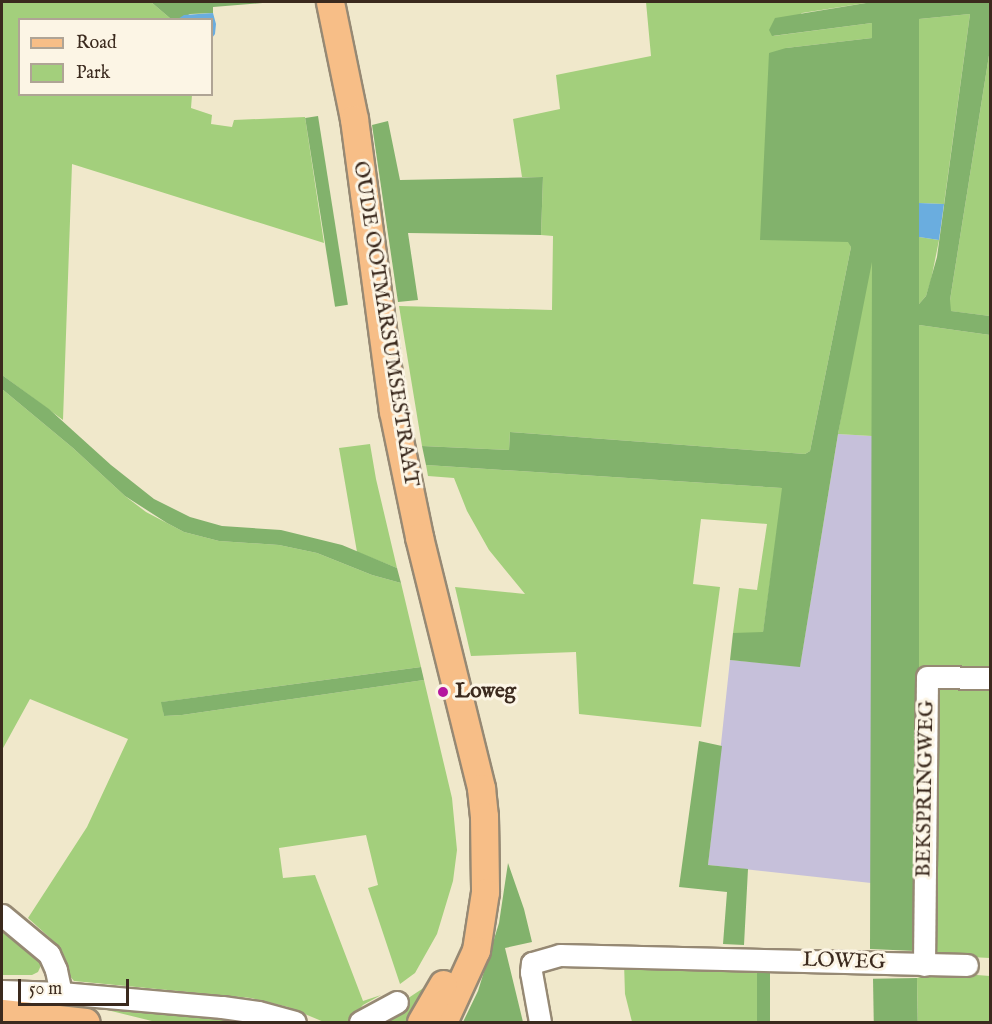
<!DOCTYPE html>
<html>
<head>
<meta charset="utf-8">
<style>
	body { margin:0 }
	#map { position:relative; width:992px; height:1024px; overflow:hidden; background:#f0e8cb; font-family:"IM FELL English",serif }
	div>[style] { position:absolute }
	[style*='--x'] { left:calc(var(--x)*1px); top:calc(var(--y)*1px); width:calc(var(--w)*1px); rotate:calc(var(--a)*1deg) }
	.industrial>* { inset:0; background:#c6c0da }
	.green>* { inset:0; background:#a3cf7c }
	.forest>* { inset:0; background:#82b26c; transform-origin:0 0 }
	.water>* { inset:0; background:#6aaddf }
	.roads { filter:drop-shadow(2px 0 #968974) drop-shadow(-2px 0 #968974) drop-shadow(0 2px #968974) drop-shadow(0 -2px #968974) }
	.minor>* { height:21px; margin:-10.5px; padding:0 10.5px; transform-origin:10.5px; border-radius:10.5px; background:#fff }
	.major>* { height:27px; margin:-13.5px; padding:0 13.5px; transform-origin:13.5px; border-radius:13.5px; background:#f7be87 }
	.dots>* { width:16px; height:16px; translate:-50% -50%; box-sizing:border-box; border:3px solid #fcf5e5; border-radius:50% }
	span { translate:-50% -50%; white-space:nowrap; text-align:center; line-height:1.15; -webkit-text-stroke:6px #fcf5e5; paint-order:stroke }
	.street-label { font-size:21px; color:#3b2a1e }
	.poi-label { font-size:21px; color:#3b2a1e; font-weight:700 }
	.left { translate:0 -50%; text-align:left }
	.frame { position:absolute; inset:0; border:3px solid #3b2a1e; pointer-events:none }
	.legend { position:absolute; left:18px; top:18px; width:195px; height:78px; box-sizing:border-box; background:#fcf5e5; border:2px solid #afa495; margin:0; padding:8px 10px; list-style:none; font-size:18px; color:#3b2a1e }
	.legend li { display:flex; align-items:center; gap:12px; height:30px }
	.legend b { width:30px; border:2px solid #afa495 }
	.scale { position:absolute; left:18px; top:979px; width:111px; height:27px; box-sizing:border-box; border:3px solid #3b2a1e; border-top:0; padding-left:8px; font-size:18px; line-height:21px; white-space:nowrap; color:#3b2a1e; -webkit-text-stroke:4px #fcf5e5; paint-order:stroke }
</style>
</head>
<body>
<div id="map">
	<div class="industrial">
		<div style="clip-path:polygon(838px 434px,872px 436px,871px 883px,708px 865px,730px 660px,800px 666px)"></div>
	</div>
	<div class="green">
		<div style="clip-path:polygon(2px 2px,151px 2px,171px 19px,20px 20px,20px 94px,192px 95px,191px 108px,212px 115px,211px 124px,232px 127px,234px 120px,305px 117px,324px 243px,72px 164px,63px 420px,2px 375px)"></div>
		<div style="clip-path:polygon(646px 2px,872px 2px,802px 13px,773px 36px,872px 23px,872px 38px,786px 48px,851px 247px,810px 451px,805px 454px,510px 432px,509px 450px,422px 446px,399px 306px,552px 310px,553px 236px,541px 235px,543px 177px,522px 177px,513px 119px,560px 109px,556px 75px,651px 56px)"></div>
		<div style="clip-path:polygon(970px 14px,944px 204px,919px 203px,919px 19px)"></div>
		<div style="clip-path:polygon(990px 49px,990px 316px,950px 311px,950px 300px)"></div>
		<div style="clip-path:polygon(919px 237px,939px 240px,931px 280px,926px 296px,919px 304px)"></div>
		<div style="clip-path:polygon(872px 258px,872px 436px,838px 434px,857px 330px)"></div>
		<div style="clip-path:polygon(919px 325px,990px 335px,990px 958px,930px 955px,919px 754px)"></div>
		<div style="clip-path:polygon(2px 389px,73px 448px,125px 496px,146px 512px,184px 532px,219px 541px,279px 545px,317px 553px,372px 575px,401px 583px,421px 667px,162px 702px,164px 716px,182px 715px,424px 680px,452px 798px,457px 850px,453px 881px,437px 934px,415px 973px,400px 984px,368px 888px,378px 885px,366px 835px,279px 848px,283px 878px,315px 875px,363px 1001px,381px 995px,363px 1005px,348px 1022px,324px 1022px,288px 1007px,251px 998px,74px 981px,69px 975px,50px 938px,28px 918px,87px 827px,128px 739px,30px 699px,2px 750px)"></div>
		<div style="clip-path:polygon(370px 444px,376px 479px,397px 568px,357px 552px,339px 448px)"></div>
		<div style="clip-path:polygon(426px 465px,783px 488px,763px 633px,733px 633px,739px 588px,757px 590px,767px 524px,701px 519px,693px 584px,720px 587px,701px 727px,579px 714px,576px 652px,471px 656px,455px 587px,525px 594px,489px 550px,467px 511px,454px 478px,428px 476px)"></div>
		<div style="clip-path:polygon(2px 920px,43px 961px,38px 972px,32px 975px,2px 975px)"></div>
		<div style="clip-path:polygon(624px 963px,757px 965px,757px 1022px,632px 1022px,625px 994px)"></div>
		<div style="clip-path:polygon(938px 972px,990px 976px,990px 1022px,918px 1022px,917px 978px)"></div>
		<div style="clip-path:polygon(428px 985px,424px 998px,407px 1022px,372px 1022px)"></div>
		<div style="clip-path:polygon(29px 996px,278px 1022px,156px 1022px,99px 1008px)"></div>
	</div>
	<div class="forest">
		<div style="clip-path:polygon(151px 2px,274px 2px,213px 7px,213px 13px,190px 14px,178px 20px,171px 19px)"></div>
		<div style="clip-path:polygon(evenodd,872px 2px,990px 2px,990px 49px,950px 300px,951px 311px,990px 316px,990px 335px,919px 325px,919px 754px,916px 951px,870px 949px,872px 262px,838px 434px,800px 667px,730px 660px,733px 633px,763px 632px,782px 488px,426px 465px,422px 446px,509px 450px,510px 432px,805px 454px,810px 451px,851px 247px,848px 242px,760px 240px,769px 53px,786px 48px,872px 38px,872px 23px,772px 36px,769px 30px,775px 18px,872px 2px,970px 14px,937px 257px,926px 296px,919px 304px,919px 19px,970px 14px)"></div>
		<div style="left:318px;top:116px;width:191px;height:13px;rotate:81deg"></div>
		<div style="clip-path:polygon(388px 121px,400px 180px,543px 177px,541px 235px,408px 233px,418px 300px,398px 302px,372px 125px)"></div>
		<div style="clip-path:polygon(2px 375px,49px 409px,111px 465px,154px 499px,190px 517px,222px 526px,281px 530px,342px 545px,397px 568px,401px 583px,372px 575px,317px 553px,279px 545px,219px 541px,184px 532px,167px 523px,125px 496px,73px 448px,2px 389px)"></div>
		<div style="clip-path:polygon(421px 667px,424px 680px,182px 715px,164px 716px,161px 702px)"></div>
		<div style="clip-path:polygon(699px 741px,722px 746px,708px 865px,748px 869px,744px 945px,723px 944px,727px 892px,679px 887px)"></div>
		<div style="clip-path:polygon(508px 863px,524px 909px,532px 942px,505px 948px,523px 1022px,463px 1022px,478px 991px,499px 923px)"></div>
		<div style="left:757px;top:965px;width:13px;height:57px"></div>
		<div style="left:917px;top:978px;width:44px;height:44px;rotate:89deg"></div>
	</div>
	<div class="water">
		<div style="clip-path:polygon(213px 13px,216px 24px,215px 34px,212px 38px,212px 20px,178px 19px,184px 15px)"></div>
		<div style="clip-path:polygon(919px 203px,944px 204px,939px 240px,919px 237px)"></div>
	</div>
	<div class="roads">
		<div class="minor">
			<div style="--x:2;--y:915;--w:61;--a:39.7"></div>
			<div style="--x:49;--y:954;--w:17;--a:66"></div>
			<div style="--x:56;--y:970;--w:24;--a:78"></div>
			<div style="--x:924;--y:965;--w:288;--a:-89.4"></div>
			<div style="--x:927;--y:677;--w:63;--a:0.9"></div>
			<div style="--x:2;--y:991;--w:59;--a:1.9"></div>
			<div style="--x:61;--y:993;--w:162;--a:5"></div>
			<div style="--x:222;--y:1007;--w:36;--a:8"></div>
			<div style="--x:258;--y:1012;--w:38;--a:15"></div>
			<div style="--x:360;--y:1022;--w:42;--a:-28.4"></div>
			<div style="--x:540;--y:1022;--w:51;--a:-100.2"></div>
			<div style="--x:531;--y:972;--w:9;--a:-84"></div>
			<div style="--x:532;--y:963;--w:29;--a:-16"></div>
			<div style="--x:560;--y:955;--w:407;--a:1.4"></div>
		</div>
		<div class="major">
			<div style="--x:330;--y:2;--w:119;--a:78.4"></div>
			<div style="--x:354;--y:119;--w:295;--a:82.4"></div>
			<div style="--x:393;--y:411;--w:129;--a:78.3"></div>
			<div style="--x:419;--y:537;--w:259;--a:76.1"></div>
			<div style="--x:481;--y:788;--w:28;--a:84"></div>
			<div style="--x:484;--y:816;--w:76;--a:89.2"></div>
			<div style="--x:485;--y:892;--w:59;--a:98.8"></div>
			<div style="--x:476;--y:950;--w:79;--a:114.6"></div>
			<div style="--x:2;--y:1013;--w:84;--a:6.1"></div>
			<div style="--x:421;--y:1022;--w:44;--a:-59.9"></div>
		</div>
	</div>
	<div class="dots">
		<div style="left:443px;top:692px;background:#b5179e"></div>
	</div>
	<div class="street-label">
		<span style="left:385px;top:324px;rotate:81deg">OUDE OOTMARSUMSESTRAAT</span>
		<span style="left:926px;top:789px;rotate:-89deg">BEKSPRINGWEG</span>
		<span style="left:844px;top:962px;rotate:2deg">LOWEG</span>
	</div>
	<div class="poi-label">
		<span class="left" style="left:455px;top:692px">Loweg</span>
	</div>
	<div class="frame"></div>
	<ul class="legend">
	<li><b style="height:8px;background:#f7be87"></b>Road</li>
	<li><b style="height:16px;background:#a3cf7c"></b>Park</li>
	</ul>
	<div class="scale">50 m</div>
</div>
</body>
</html>
